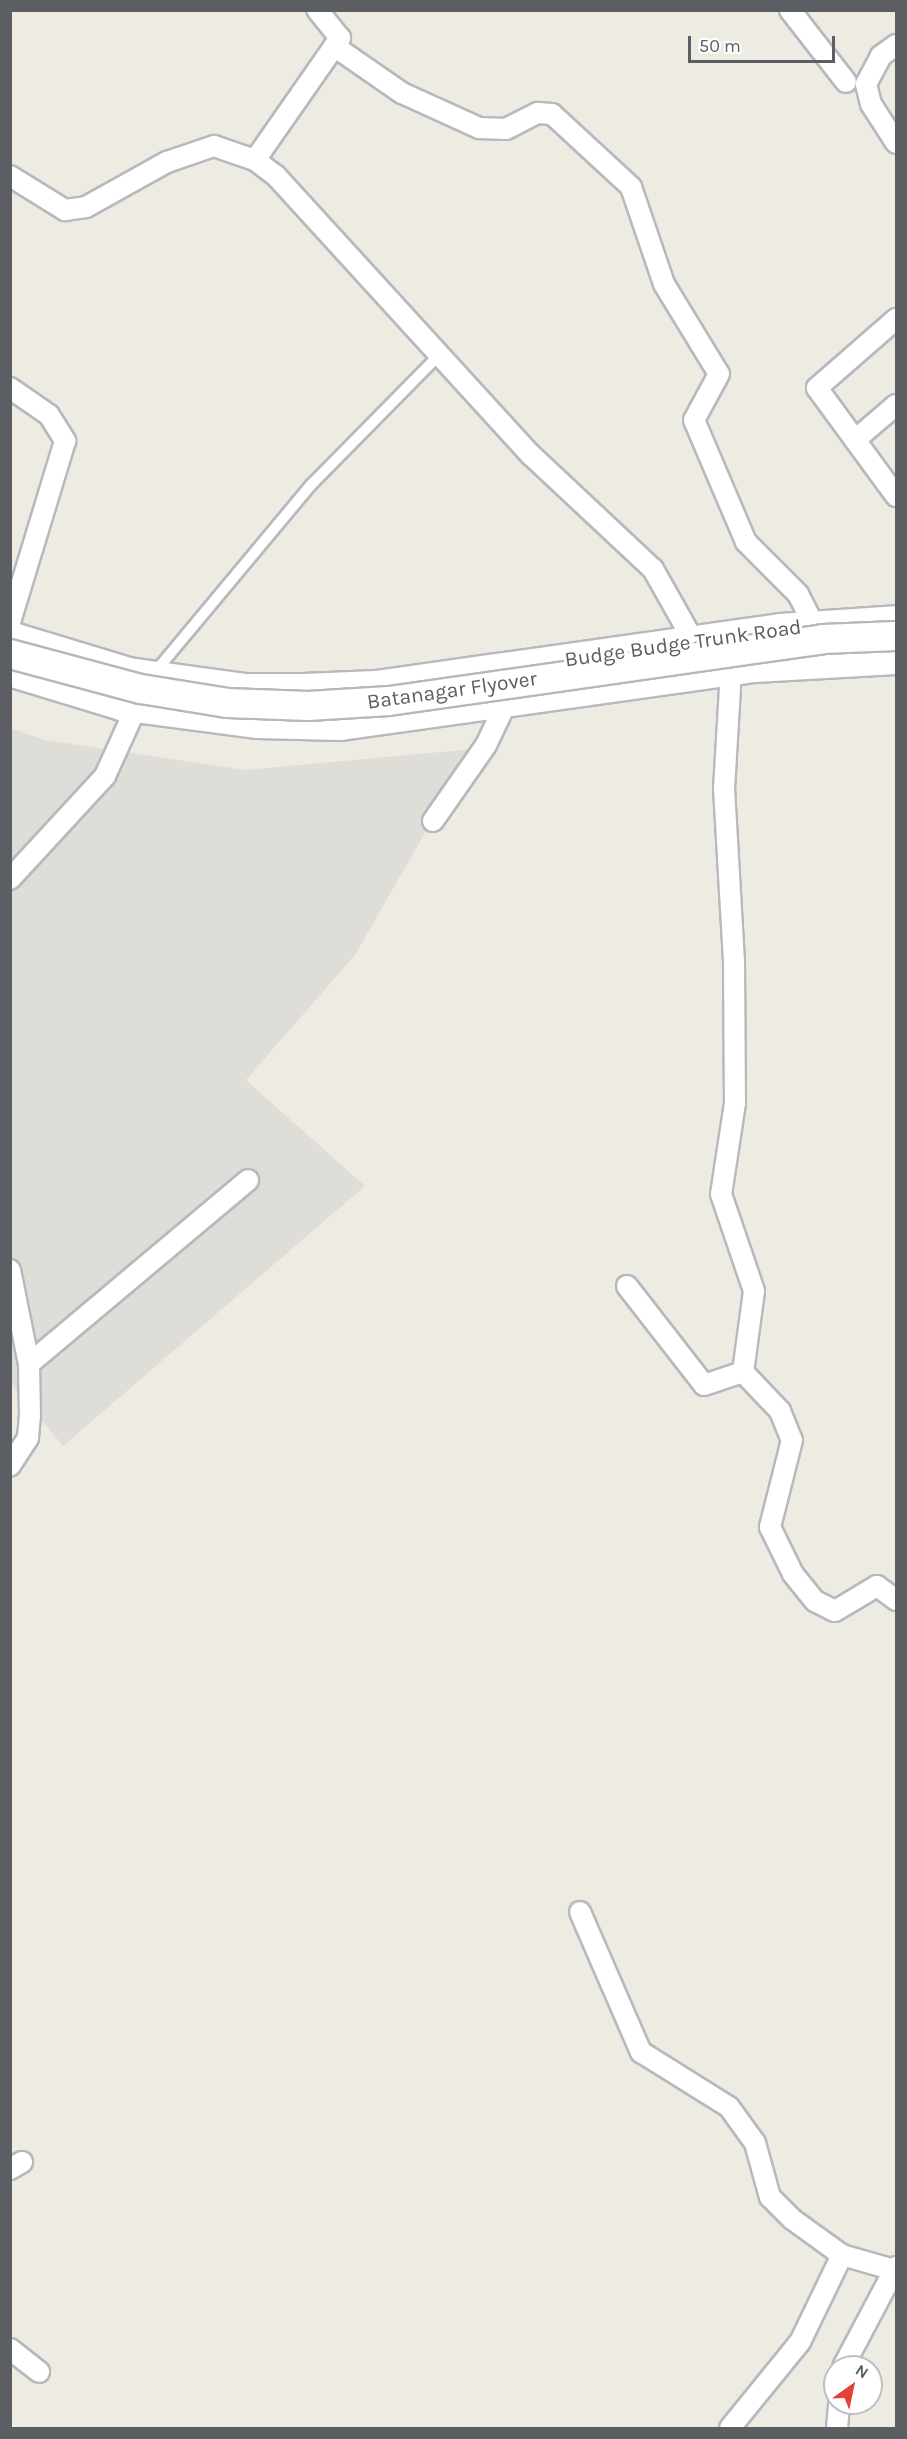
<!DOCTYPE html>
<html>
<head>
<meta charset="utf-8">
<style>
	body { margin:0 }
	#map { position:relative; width:907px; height:2439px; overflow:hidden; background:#eeebe3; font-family:Karla,sans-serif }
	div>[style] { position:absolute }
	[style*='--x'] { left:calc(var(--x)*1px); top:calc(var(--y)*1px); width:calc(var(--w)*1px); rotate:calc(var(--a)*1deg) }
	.industrial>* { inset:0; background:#dfddd8 }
	.roads { filter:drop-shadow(2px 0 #b6b9bd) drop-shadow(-2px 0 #b6b9bd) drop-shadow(0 2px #b6b9bd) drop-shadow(0 -2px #b6b9bd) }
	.lane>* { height:10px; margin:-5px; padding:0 5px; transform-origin:5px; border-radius:5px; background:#fff }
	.street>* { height:20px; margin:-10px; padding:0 10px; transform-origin:10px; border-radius:10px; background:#fff }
	.secondary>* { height:28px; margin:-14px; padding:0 14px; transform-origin:14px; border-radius:14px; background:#fff }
	.bridges { filter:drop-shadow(2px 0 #b5b8bd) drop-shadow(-2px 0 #b5b8bd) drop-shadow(0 2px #b5b8bd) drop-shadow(0 -2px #b5b8bd) }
	.secondary-bridge>* { height:28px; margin:-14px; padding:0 14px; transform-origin:14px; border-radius:14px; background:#fff }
	span { translate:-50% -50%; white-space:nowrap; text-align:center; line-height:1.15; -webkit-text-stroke:6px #fff; paint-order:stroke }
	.street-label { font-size:21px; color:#5b5f63 }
	.frame { position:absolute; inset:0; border:12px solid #5b5f63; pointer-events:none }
	.north { position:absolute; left:823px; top:2355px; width:60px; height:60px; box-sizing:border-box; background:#fff; border:2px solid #bdbfc1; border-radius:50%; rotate:33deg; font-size:16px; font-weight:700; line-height:24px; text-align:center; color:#5b5f63 }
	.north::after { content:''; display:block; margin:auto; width:21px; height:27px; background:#e24134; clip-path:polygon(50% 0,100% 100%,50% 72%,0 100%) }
	.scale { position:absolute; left:688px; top:36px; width:147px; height:27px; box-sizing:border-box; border:3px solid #5b5f63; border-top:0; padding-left:8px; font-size:18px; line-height:21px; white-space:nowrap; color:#5b5f63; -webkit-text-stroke:4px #fff; paint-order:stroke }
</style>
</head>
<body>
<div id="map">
	<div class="industrial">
		<div style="clip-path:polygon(10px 728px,45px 740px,245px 770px,473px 749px,355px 955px,246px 1080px,365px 1186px,63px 1446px,11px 1383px)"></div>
	</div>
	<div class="roads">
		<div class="lane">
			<div style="--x:155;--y:672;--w:244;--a:-50.2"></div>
			<div style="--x:311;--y:485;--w:182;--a:-45.4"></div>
		</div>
		<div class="street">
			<div style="--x:790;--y:10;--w:91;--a:52.1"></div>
			<div style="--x:896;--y:45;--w:19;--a:144"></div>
			<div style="--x:881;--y:56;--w:32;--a:118"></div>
			<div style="--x:866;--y:84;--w:21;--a:76"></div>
			<div style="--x:871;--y:104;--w:46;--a:57.3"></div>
			<div style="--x:334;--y:46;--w:83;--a:34.7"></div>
			<div style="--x:402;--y:93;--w:85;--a:24.4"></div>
			<div style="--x:479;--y:128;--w:27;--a:2"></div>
			<div style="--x:506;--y:129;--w:36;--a:-27"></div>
			<div style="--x:538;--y:113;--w:14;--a:4"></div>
			<div style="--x:552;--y:114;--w:108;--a:42.7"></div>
			<div style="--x:631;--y:187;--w:102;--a:71.2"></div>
			<div style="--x:664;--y:284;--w:105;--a:58.6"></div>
			<div style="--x:719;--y:374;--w:52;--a:118.5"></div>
			<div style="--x:694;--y:420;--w:133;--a:66.9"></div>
			<div style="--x:746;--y:542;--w:74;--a:45"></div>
			<div style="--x:798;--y:594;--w:35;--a:63"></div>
			<div style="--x:255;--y:160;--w:149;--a:-55.1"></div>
			<div style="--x:340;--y:38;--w:36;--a:-129"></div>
			<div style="--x:10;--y:176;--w:65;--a:31.7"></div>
			<div style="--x:65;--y:210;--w:21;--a:-8"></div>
			<div style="--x:86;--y:207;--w:93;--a:-29.1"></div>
			<div style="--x:167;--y:162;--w:50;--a:-18.8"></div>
			<div style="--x:214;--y:146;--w:43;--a:18.9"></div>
			<div style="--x:255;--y:160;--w:26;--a:37"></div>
			<div style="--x:276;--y:176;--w:378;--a:47.6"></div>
			<div style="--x:531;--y:455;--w:167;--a:43.1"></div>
			<div style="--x:653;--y:569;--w:84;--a:60.7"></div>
			<div style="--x:896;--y:319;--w:105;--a:138.9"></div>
			<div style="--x:817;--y:388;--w:134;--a:53.8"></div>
			<div style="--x:10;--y:388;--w:47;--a:34.7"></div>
			<div style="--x:49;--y:415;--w:31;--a:58"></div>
			<div style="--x:65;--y:441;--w:189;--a:106.9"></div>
			<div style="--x:855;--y:440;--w:54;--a:-40.5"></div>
			<div style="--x:731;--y:671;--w:117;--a:93.4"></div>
			<div style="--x:724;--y:788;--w:175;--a:86.7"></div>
			<div style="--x:734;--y:963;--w:140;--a:89.6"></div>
			<div style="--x:735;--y:1103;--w:92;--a:98.7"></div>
			<div style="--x:721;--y:1194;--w:102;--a:71.2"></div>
			<div style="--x:754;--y:1291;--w:82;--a:97.7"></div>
			<div style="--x:433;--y:821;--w:93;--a:-55.1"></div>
			<div style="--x:486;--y:745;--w:47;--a:-64.5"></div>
			<div style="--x:10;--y:879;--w:140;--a:-47.3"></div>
			<div style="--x:105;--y:776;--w:85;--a:-65.6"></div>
			<div style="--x:10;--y:1270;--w:96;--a:78.6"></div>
			<div style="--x:29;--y:1364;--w:51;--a:88.9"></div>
			<div style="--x:30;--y:1415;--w:23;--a:95"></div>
			<div style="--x:28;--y:1438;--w:33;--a:123"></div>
			<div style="--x:627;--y:1286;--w:125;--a:52.1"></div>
			<div style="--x:704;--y:1385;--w:41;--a:-18.4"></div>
			<div style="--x:743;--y:1372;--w:54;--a:46.5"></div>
			<div style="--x:780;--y:1411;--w:31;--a:68"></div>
			<div style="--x:792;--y:1440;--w:90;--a:104.2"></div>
			<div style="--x:770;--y:1527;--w:52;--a:63.9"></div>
			<div style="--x:793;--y:1574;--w:35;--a:51"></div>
			<div style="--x:815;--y:1601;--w:22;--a:27"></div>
			<div style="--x:835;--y:1611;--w:49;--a:-30.8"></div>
			<div style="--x:877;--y:1586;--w:24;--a:36"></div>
			<div style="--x:29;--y:1364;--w:286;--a:-40"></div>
			<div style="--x:580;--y:1912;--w:153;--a:66.5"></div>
			<div style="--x:641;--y:2052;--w:104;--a:32"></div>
			<div style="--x:729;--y:2107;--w:44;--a:54.2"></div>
			<div style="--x:755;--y:2143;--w:56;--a:74.5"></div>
			<div style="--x:770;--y:2197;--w:31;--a:45"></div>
			<div style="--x:792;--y:2219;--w:62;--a:35.8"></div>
			<div style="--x:842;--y:2255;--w:54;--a:16.1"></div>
			<div style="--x:10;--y:2169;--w:14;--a:-30"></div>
			<div style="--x:10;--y:2349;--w:37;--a:38"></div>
			<div style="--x:843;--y:2367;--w:113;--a:-62.1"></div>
			<div style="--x:730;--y:2428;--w:111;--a:-50.9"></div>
			<div style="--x:800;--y:2342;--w:97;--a:-64.2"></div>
			<div style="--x:837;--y:2428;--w:25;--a:-85"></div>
		</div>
		<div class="secondary">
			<div style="--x:10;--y:636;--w:124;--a:16.8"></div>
			<div style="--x:129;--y:672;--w:118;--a:7.8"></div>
			<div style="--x:246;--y:688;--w:57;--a:0"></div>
			<div style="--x:303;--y:688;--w:73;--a:-2.4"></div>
			<div style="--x:376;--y:685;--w:408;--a:-8"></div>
			<div style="--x:780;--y:628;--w:116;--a:-3.9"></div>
			<div style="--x:10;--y:672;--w:116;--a:17"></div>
			<div style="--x:121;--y:706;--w:138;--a:7.5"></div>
			<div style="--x:258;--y:724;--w:83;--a:1.4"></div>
			<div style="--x:341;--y:726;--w:418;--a:-8"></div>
			<div style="--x:755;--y:668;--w:141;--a:-3.2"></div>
		</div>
	</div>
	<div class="bridges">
		<div class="secondary-bridge">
			<div style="--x:10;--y:654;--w:136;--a:15"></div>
			<div style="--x:141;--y:689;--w:87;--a:9.2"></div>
			<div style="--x:227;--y:703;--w:81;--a:2.1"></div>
			<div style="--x:308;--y:706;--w:81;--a:-3.5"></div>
			<div style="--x:389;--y:701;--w:438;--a:-8.1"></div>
			<div style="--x:823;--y:639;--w:73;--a:-2.4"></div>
		</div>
	</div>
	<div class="street-label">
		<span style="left:683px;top:643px;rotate:-8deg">Budge Budge Trunk Road</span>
		<span style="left:452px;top:690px;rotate:-8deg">Batanagar Flyover</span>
	</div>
	<div class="frame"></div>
	<div class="north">N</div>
	<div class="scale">50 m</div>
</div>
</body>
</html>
